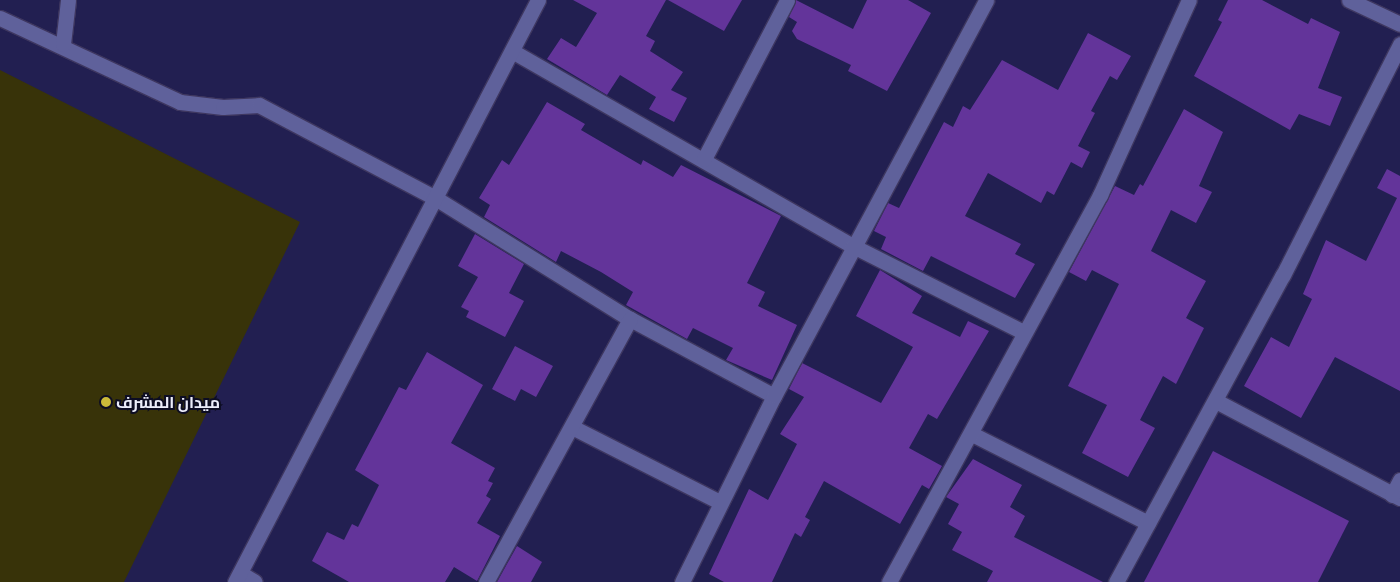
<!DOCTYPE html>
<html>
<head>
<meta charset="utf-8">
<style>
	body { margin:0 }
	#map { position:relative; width:1400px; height:582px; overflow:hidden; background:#221f51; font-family:"Exo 2",Cairo,sans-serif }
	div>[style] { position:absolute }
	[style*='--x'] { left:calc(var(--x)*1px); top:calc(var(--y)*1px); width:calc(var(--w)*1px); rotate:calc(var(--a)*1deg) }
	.green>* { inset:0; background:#383309 }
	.building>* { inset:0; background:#63349a }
	.roads { filter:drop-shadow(1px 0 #3e3760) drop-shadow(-1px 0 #3e3760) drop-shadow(0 1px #3e3760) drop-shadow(0 -1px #3e3760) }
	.minor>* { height:15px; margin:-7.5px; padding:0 7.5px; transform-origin:7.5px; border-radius:7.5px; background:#5f619b }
	.dots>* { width:14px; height:14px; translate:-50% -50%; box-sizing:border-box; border:2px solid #0d0d23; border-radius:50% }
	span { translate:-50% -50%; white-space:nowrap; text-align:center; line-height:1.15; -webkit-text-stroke:4px #0d0d23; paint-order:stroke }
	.poi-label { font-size:16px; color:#ecedfa; font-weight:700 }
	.left { translate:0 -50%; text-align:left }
</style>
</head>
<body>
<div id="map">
	<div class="green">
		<div style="clip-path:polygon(0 70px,300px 222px,124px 582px,0 582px)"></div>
	</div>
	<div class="building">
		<div style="clip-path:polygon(573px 0,666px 0,646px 36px,655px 41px,650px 51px,683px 72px,671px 90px,687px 98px,674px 122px,649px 109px,656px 97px,620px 75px,607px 95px,547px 59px,561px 38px,576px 47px,597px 13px)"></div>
		<div style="clip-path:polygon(668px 0,742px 0,724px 31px)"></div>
		<div style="clip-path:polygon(796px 0,853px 29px,867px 0,908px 0,931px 13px,887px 91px,848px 71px,851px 65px,797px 39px,792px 31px,797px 22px,789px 17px)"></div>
		<div style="clip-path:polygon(1228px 0,1262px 0,1308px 24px,1311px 18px,1340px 32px,1318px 88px,1342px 97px,1330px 126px,1299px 114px,1290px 130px,1194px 76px,1222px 22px,1218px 20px)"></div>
		<div style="clip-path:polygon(1088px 33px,1131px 56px,1117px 80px,1110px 76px,1091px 111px,1095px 113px,1078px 146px,1090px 152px,1082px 168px,1071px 162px,1054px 195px,1047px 191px,1041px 203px,988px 173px,965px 216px,1021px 244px,1015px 254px,1035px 264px,1015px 298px,931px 256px,923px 271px,881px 249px,886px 237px,874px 231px,888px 203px,899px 208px,944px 122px,953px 127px,963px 106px,970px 110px,1002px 60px,1058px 90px)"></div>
		<div style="clip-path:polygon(547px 102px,585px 124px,581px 130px,641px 165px,643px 160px,673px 177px,681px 165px,781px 216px,747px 283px,765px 292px,758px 306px,797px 325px,772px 380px,726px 360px,733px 348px,693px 328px,687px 339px,626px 305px,633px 292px,601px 272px,561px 251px,556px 262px,484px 217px,490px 205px,479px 198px,502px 160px,509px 165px)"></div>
		<div style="clip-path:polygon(1184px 109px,1223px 132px,1199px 186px,1212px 192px,1196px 223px,1171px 210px,1151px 251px,1206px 281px,1186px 318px,1204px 328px,1176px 384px,1163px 376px,1140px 420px,1155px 428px,1128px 477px,1082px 453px,1107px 405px,1068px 386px,1119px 284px,1092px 270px,1086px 281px,1069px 272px,1115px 186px,1134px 195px,1140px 184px,1143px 186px)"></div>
		<div style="clip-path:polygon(1387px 169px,1400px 176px,1400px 391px,1335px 357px,1301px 418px,1244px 386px,1271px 337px,1289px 347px,1312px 299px,1303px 294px,1326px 240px,1366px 261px,1397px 198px,1377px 188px)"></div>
		<div style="clip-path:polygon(475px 234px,524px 264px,509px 293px,524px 301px,505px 337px,466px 317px,469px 311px,461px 307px,478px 277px,458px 266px)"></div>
		<div style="clip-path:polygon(880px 270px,922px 296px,912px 313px,960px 337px,968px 321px,989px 331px,937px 419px,928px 414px,909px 448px,942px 466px,929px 489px,922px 485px,900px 524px,824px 481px,805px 517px,810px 520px,801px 537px,795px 533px,772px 582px,724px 582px,709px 574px,749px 489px,768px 500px,797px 444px,780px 434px,804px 397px,789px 389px,802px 363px,881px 403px,892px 384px,913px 347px,856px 316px)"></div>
		<div style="clip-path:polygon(515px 346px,553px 366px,536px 397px,521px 389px,515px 401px,492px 389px)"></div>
		<div style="clip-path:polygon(427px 352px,483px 385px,451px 443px,495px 468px,488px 481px,493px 483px,486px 496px,491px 499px,477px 523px,500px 536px,477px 581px,454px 567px,445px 582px,349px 582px,312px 561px,327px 532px,344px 540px,352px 524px,358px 527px,379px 485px,355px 470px,399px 387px,406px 390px)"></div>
		<div style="clip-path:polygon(1213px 451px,1349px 521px,1318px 582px,1144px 582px)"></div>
		<div style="clip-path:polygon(973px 459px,1022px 485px,1010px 507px,1025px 516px,1014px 537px,1103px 582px,987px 582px,993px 571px,952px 550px,962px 532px,948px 524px,959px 504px,946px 497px)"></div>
		<div style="clip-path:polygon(517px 546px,542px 562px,531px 582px,497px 582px)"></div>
	</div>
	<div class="roads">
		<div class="minor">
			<div style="--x:1349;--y:0;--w:56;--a:25.2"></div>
			<div style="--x:0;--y:18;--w:199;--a:25"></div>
			<div style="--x:180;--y:102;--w:43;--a:6.6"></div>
			<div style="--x:223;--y:107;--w:36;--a:-3"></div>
			<div style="--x:259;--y:105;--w:201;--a:27.8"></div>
			<div style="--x:437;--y:199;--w:227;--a:31.9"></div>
			<div style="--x:630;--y:319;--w:163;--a:28.1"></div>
			<div style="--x:63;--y:44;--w:44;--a:-83.5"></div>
			<div style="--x:512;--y:51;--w:393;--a:29.8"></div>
			<div style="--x:853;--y:246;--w:191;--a:26.8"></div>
			<div style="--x:704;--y:159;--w:179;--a:-62.4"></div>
			<div style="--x:1216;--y:401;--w:208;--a:27.8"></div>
			<div style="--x:572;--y:427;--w:166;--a:26.9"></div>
			<div style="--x:972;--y:434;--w:197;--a:26.8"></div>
			<div style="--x:1392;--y:495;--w:17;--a:-62"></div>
			<div style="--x:240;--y:573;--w:17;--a:31"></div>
			<div style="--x:235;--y:582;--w:656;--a:-62.5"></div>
			<div style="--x:486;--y:582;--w:300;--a:-61.3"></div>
			<div style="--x:682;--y:582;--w:208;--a:-63.7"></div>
			<div style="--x:774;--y:396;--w:449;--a:-61.8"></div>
			<div style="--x:889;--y:582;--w:441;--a:-61.4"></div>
			<div style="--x:1100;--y:195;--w:214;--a:-65.5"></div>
			<div style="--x:1116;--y:582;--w:349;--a:-61.5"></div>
			<div style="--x:1283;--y:275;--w:259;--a:-63.1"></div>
		</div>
	</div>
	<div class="dots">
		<div style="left:106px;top:402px;background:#cbba39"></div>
	</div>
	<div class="poi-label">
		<span class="left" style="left:116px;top:402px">ميدان المشرف</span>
	</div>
</div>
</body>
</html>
